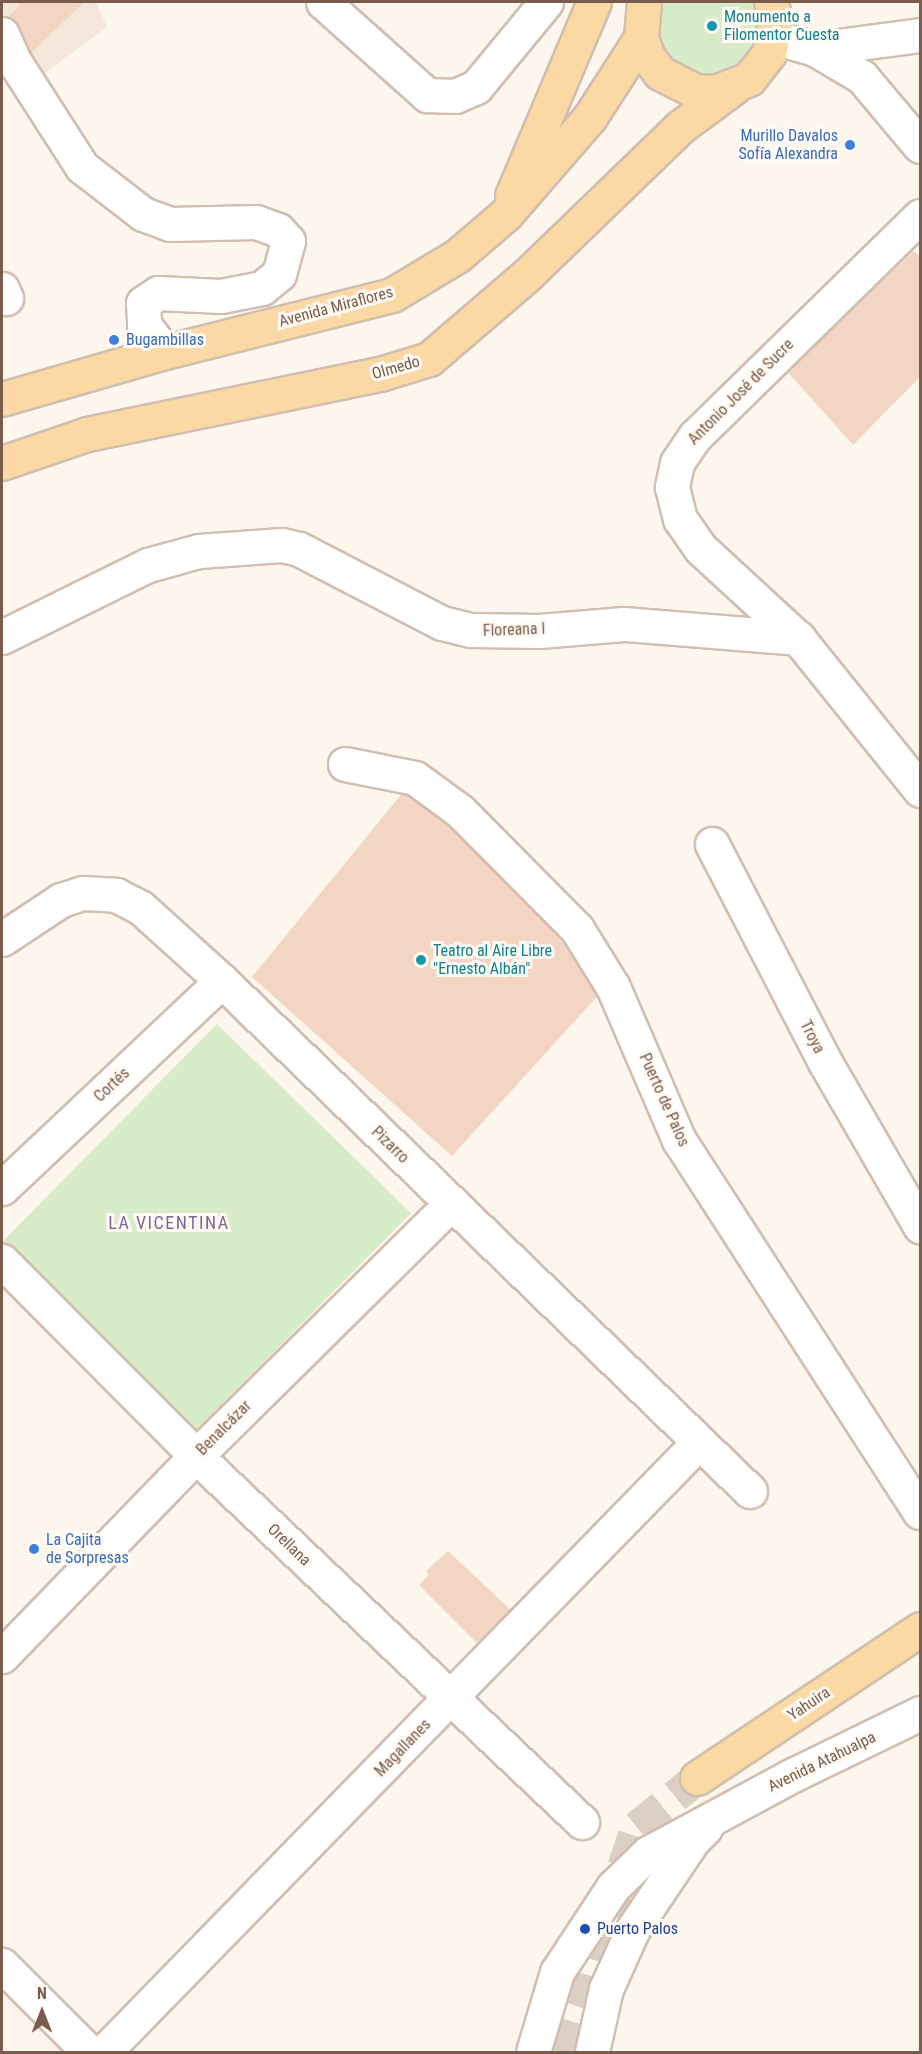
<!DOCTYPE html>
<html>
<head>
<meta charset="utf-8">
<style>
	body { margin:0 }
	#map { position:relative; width:922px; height:2054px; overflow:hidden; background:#fdf6ec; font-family:"Roboto Condensed",sans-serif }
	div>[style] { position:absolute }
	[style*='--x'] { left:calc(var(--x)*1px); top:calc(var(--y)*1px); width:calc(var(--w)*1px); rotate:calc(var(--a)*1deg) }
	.residential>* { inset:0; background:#f5e8da }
	.green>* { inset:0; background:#d8ecc9 }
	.building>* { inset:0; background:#f3d5c3 }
	.major-tunnel>* { height:33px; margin-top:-16.5px; transform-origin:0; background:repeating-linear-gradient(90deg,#dcd0c4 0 33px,transparent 0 49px) }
	.roads { filter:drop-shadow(2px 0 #d1beb0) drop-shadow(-2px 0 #d1beb0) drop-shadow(0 2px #d1beb0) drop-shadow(0 -2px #d1beb0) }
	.minor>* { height:33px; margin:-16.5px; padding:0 16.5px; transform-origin:16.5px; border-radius:16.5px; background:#fff }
	.major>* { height:33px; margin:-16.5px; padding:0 16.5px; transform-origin:16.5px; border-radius:16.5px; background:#fbd9a5 }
	.dots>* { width:16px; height:16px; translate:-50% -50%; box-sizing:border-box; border:3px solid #fffaf3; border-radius:50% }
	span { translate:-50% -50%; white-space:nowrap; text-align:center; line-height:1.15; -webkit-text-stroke:6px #fffaf3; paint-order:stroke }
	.culture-label { font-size:16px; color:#0d838f }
	.left { translate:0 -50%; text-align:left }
	.shop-label { font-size:16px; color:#366cbe }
	.right { translate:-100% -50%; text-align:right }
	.street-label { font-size:16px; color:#7a5c4d }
	.transit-label { font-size:16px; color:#164399 }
	.neighbourhood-label { font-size:18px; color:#846695; letter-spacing:1.5px }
	.frame { position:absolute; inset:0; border:3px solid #7a5c4d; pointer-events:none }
	.north { position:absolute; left:12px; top:1982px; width:60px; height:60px; -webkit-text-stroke:4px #fffaf3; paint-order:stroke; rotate:0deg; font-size:16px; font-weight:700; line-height:24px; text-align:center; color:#7a5c4d }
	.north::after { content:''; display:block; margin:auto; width:21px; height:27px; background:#7a5c4d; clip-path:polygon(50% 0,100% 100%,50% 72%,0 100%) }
</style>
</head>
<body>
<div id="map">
	<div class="residential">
		<div style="clip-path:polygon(2px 2px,96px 2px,107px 27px,33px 82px,2px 11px)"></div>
	</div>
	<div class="green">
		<div style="clip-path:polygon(656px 2px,763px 2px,751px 65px,695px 80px,659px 53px,653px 9px)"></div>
		<div style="clip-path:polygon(217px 1024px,411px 1213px,193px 1434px,2px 1248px,2px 1242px)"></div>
	</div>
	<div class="building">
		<div style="clip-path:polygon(17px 2px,84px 2px,24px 60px,2px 23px,20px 5px)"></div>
		<div style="clip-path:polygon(914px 251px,920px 257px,920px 377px,853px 445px,785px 369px)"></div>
		<div style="clip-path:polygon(409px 785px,454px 822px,604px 989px,452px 1156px,252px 977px)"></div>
		<div style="clip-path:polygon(448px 1551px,512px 1611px,479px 1645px,419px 1585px,429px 1575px,426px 1571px)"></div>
	</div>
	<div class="major-tunnel">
		<div style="--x:561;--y:2052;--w:237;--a:-71.3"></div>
		<div style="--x:637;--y:1827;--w:77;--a:-39.2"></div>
	</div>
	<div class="roads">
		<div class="minor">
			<div style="--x:323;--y:2;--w:140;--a:41.8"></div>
			<div style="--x:427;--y:95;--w:28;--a:2"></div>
			<div style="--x:455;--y:96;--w:23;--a:-23"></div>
			<div style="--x:476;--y:87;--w:110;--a:-50.5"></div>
			<div style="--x:2;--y:34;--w:30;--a:66"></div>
			<div style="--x:14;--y:61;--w:126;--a:57.3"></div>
			<div style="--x:82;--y:167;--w:77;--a:37.6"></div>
			<div style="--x:143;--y:214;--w:29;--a:20"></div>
			<div style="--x:170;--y:224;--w:86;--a:-1.3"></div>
			<div style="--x:256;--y:222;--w:23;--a:20"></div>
			<div style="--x:278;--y:230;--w:15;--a:48"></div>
			<div style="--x:288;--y:241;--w:34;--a:105"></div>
			<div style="--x:279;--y:274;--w:22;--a:141"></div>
			<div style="--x:262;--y:288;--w:42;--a:169"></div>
			<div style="--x:221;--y:296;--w:63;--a:-177.3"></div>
			<div style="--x:158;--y:293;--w:18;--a:146"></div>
			<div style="--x:143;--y:303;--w:22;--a:87"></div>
			<div style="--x:144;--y:325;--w:34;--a:52"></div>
			<div style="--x:774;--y:37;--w:43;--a:16.3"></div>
			<div style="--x:815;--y:49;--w:55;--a:30.8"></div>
			<div style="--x:862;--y:77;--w:90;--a:50"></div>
			<div style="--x:815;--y:49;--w:106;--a:-7.6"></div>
			<div style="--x:920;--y:216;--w:315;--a:135.6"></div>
			<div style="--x:695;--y:436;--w:32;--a:124"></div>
			<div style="--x:677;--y:463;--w:25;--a:102"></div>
			<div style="--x:672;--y:487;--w:33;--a:76"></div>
			<div style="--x:680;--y:519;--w:35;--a:55"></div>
			<div style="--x:700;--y:548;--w:133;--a:42.6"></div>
			<div style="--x:798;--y:638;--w:195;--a:51.2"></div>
			<div style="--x:2;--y:289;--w:10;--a:66"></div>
			<div style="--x:2;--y:637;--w:163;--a:-26.3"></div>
			<div style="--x:148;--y:565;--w:53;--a:-15.4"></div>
			<div style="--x:199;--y:551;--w:83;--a:-4.1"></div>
			<div style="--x:282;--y:545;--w:17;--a:13"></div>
			<div style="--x:299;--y:549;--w:161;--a:27.4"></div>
			<div style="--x:442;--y:623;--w:30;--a:14"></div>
			<div style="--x:471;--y:630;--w:68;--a:0.8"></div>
			<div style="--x:539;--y:631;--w:85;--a:-4.7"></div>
			<div style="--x:624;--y:624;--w:175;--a:4.6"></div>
			<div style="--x:345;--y:764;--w:71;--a:11.3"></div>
			<div style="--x:415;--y:778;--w:56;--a:36.3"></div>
			<div style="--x:460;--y:811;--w:166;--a:45.2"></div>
			<div style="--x:577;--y:929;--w:68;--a:58.2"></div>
			<div style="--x:613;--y:987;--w:167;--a:66.7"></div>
			<div style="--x:679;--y:1140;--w:443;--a:57.1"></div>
			<div style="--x:712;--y:844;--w:246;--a:62.6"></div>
			<div style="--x:825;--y:1062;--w:190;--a:59.9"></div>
			<div style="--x:2;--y:939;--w:71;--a:-33.5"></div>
			<div style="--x:61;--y:900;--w:23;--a:-18"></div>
			<div style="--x:83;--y:893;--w:33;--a:3"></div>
			<div style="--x:116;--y:895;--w:27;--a:27"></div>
			<div style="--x:140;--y:907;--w:110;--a:42.1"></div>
			<div style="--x:222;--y:981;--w:734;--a:44.01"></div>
			<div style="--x:2;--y:1188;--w:302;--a:-43.3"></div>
			<div style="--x:2;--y:1261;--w:275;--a:45.1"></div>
			<div style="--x:196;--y:1456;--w:532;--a:43.48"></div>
			<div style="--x:2;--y:1656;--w:279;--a:-45.9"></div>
			<div style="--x:196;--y:1456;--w:357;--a:-44.7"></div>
			<div style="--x:2;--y:1965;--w:123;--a:45"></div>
			<div style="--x:104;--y:2052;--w:852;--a:-45.71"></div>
			<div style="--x:533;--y:2052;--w:84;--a:-73.3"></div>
			<div style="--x:557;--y:1972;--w:102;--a:-56.6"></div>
			<div style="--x:613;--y:1887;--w:49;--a:-44.2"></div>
			<div style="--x:648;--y:1853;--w:167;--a:-28.3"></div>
			<div style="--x:795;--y:1774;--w:139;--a:-26"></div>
			<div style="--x:592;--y:2052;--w:65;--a:-77.5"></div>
			<div style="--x:606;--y:1989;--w:66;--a:-65.8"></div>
			<div style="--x:633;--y:1929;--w:107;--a:-56"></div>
			<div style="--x:693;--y:1840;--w:18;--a:-45"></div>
		</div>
		<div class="major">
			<div style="--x:644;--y:2;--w:36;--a:95"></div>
			<div style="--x:641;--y:38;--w:20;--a:70"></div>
			<div style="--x:648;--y:57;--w:20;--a:53"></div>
			<div style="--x:660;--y:73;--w:39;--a:27"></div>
			<div style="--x:695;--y:91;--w:20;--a:3"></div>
			<div style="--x:715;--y:92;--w:36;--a:-21"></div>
			<div style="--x:749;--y:79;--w:33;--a:-52"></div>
			<div style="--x:769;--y:53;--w:32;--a:-79"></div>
			<div style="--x:775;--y:22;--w:20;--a:-101"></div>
			<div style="--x:512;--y:196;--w:211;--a:-67.1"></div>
			<div style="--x:2;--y:399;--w:170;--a:-16.1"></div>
			<div style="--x:165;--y:352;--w:234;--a:-14.1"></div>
			<div style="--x:392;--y:295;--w:76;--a:-31"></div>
			<div style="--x:457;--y:256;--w:65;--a:-40.6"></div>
			<div style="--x:506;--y:214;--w:128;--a:-49.1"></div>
			<div style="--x:590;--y:117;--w:94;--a:-57.2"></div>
			<div style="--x:2;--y:463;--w:90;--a:-18.8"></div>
			<div style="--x:87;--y:434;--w:302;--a:-11.6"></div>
			<div style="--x:383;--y:373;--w:48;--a:-16.9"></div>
			<div style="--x:429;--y:359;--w:130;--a:-40.6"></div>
			<div style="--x:528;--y:274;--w:211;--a:-44"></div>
			<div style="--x:680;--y:127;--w:67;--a:-36.5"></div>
			<div style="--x:697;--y:1778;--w:268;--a:-33.7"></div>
		</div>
	</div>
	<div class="dots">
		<div style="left:712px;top:26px;background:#0f9aa8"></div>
		<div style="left:850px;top:145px;background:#3f7fe0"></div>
		<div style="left:114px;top:340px;background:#3f7fe0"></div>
		<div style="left:421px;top:960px;background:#0f9aa8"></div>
		<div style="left:34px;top:1549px;background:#3f7fe0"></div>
		<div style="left:585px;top:1929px;background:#1a4fb4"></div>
	</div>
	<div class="culture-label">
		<span class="left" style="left:724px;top:26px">Monumento a<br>Filomentor Cuesta</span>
		<span class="left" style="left:433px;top:960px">Teatro al Aire Libre<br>"Ernesto Albán"</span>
	</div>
	<div class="shop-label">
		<span class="right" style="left:838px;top:145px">Murillo Davalos<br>Sofía Alexandra</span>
		<span class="left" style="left:126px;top:340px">Bugambillas</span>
		<span class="left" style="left:46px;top:1549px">La Cajita<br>de Sorpresas</span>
	</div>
	<div class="street-label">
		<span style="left:336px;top:307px;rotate:-15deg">Avenida Miraflores</span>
		<span style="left:396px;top:368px;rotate:-16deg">Olmedo</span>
		<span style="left:741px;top:392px;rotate:-45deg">Antonio José de Sucre</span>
		<span style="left:514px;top:630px;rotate:-2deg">Floreana I</span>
		<span style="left:812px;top:1037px;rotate:63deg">Troya</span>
		<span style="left:112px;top:1085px;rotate:-43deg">Cortés</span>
		<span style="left:664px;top:1100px;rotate:66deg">Puerto de Palos</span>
		<span style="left:390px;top:1145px;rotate:44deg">Pizarro</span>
		<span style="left:224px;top:1428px;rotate:-45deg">Benalcázar</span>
		<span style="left:289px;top:1545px;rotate:44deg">Orellana</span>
		<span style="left:809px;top:1704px;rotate:-34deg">Yahuira</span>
		<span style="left:403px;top:1748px;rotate:-46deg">Magallanes</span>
		<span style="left:822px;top:1762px;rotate:-26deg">Avenida Atahualpa</span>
	</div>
	<div class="transit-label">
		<span class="left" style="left:597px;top:1929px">Puerto Palos</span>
	</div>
	<div class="neighbourhood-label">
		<span style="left:169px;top:1223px">LA VICENTINA</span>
	</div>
	<div class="frame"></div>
	<div class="north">N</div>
</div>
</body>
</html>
